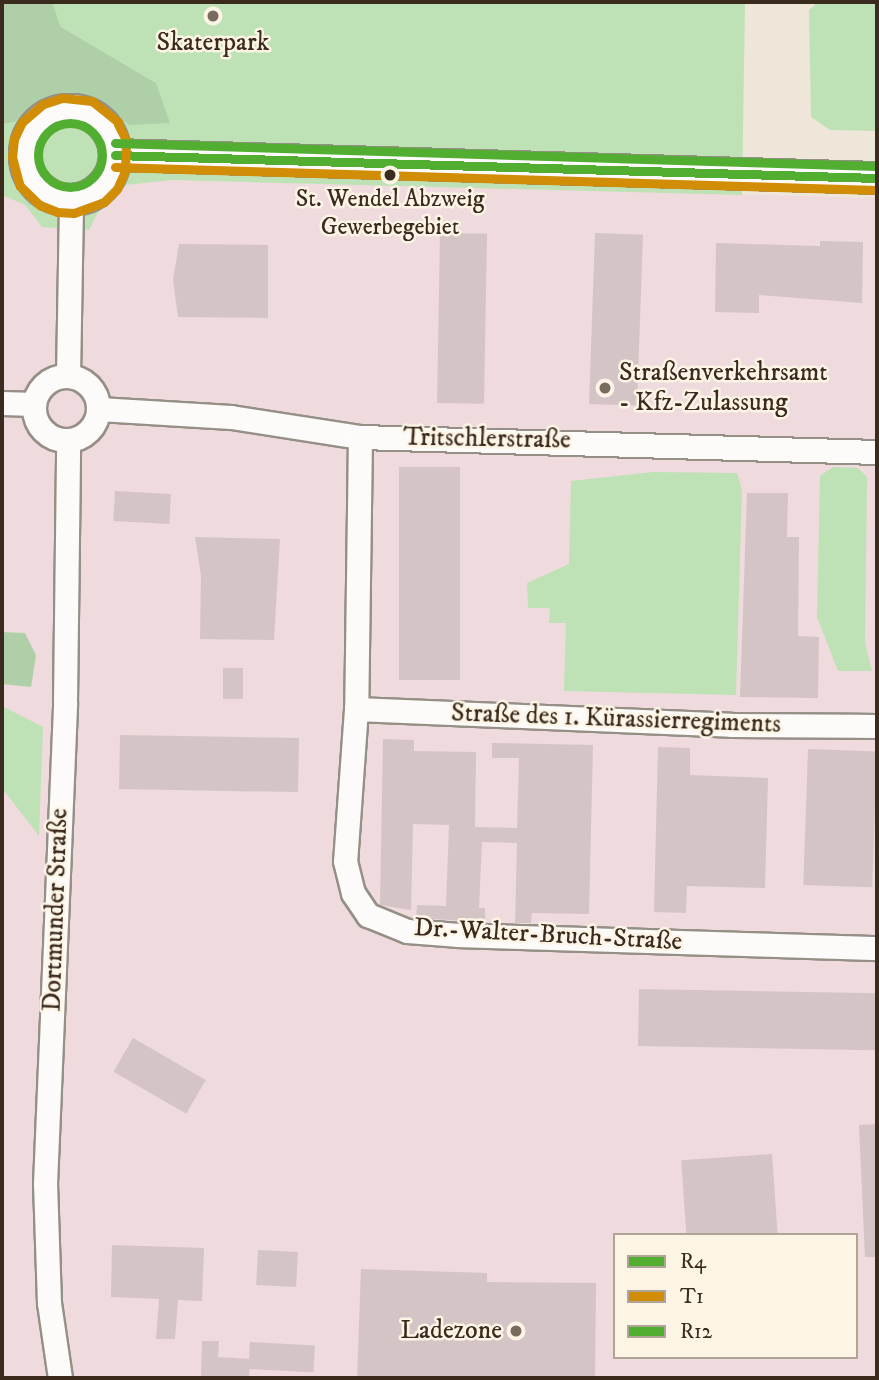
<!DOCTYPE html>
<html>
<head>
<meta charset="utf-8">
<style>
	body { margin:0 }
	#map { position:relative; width:879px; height:1380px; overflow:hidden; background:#ede6d9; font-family:"IM FELL DW Pica",serif }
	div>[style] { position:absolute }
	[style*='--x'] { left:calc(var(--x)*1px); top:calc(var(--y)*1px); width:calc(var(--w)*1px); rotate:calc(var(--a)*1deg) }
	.built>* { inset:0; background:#efdade }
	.green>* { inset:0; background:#bee2b5 }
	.forest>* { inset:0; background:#aecfa8 }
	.building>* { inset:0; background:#d5c4c5; transform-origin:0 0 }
	.roads { filter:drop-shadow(2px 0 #958f86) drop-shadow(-2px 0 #958f86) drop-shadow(0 2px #958f86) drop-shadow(0 -2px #958f86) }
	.minor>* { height:23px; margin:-11.5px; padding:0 11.5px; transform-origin:11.5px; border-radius:11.5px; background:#fcfbf9 }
	.minor>.ring { margin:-11.5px; padding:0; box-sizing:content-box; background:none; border:23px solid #fcfbf9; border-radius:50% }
	.major>* { height:30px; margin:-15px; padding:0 15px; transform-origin:15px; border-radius:15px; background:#fcfbf9 }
	.major>.ring { margin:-15px; padding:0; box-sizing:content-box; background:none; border:30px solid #fcfbf9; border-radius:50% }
	.bus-1>* { height:9px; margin:-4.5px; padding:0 4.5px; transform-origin:4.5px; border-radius:4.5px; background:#51ae31 }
	.bus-2>* { height:9px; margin:-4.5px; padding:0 4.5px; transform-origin:4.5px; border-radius:4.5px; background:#d18d06 }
	.bus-3>* { height:9px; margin:-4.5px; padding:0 4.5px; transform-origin:4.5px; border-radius:4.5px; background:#51ae31 }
	.bus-3>.ring { margin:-4.5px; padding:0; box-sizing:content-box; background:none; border:9px solid #51ae31; border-radius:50% }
	.dots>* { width:19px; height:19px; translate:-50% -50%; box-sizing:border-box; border:4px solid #fcf5e5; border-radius:50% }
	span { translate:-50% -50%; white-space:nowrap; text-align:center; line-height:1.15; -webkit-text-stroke:5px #fcf5e5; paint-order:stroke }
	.bus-label { font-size:24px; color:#3b2a1e }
	.poi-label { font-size:26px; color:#3b2a1e }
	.left { translate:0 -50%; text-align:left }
	.right { translate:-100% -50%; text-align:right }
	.street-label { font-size:26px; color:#3b2a1e }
	.frame { position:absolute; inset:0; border:4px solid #3b2a1e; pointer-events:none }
	.legend { position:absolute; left:613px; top:1233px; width:245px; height:126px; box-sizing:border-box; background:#fcf5e5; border:2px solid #afa495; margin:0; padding:9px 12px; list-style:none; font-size:21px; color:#3b2a1e }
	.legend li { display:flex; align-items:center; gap:14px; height:35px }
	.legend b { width:35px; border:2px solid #afa495 }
</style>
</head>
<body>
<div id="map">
	<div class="built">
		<div style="clip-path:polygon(evenodd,172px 180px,877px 198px,877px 1378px,2px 1378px,2px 684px,31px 687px,25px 633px,2px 632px,2px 195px,25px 205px,42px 227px,97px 214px,126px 185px,172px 180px,615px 1235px,856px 1235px,856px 1357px,615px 1357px,615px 1235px)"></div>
	</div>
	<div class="green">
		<div style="clip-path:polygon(52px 2px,745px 2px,742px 195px,172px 180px,126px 185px,97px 214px,89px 230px,42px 227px,25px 205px,2px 195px,2px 124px,15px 122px,31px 107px,58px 98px,98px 103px,129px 125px,156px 83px,61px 27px)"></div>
		<div style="clip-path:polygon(818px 2px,877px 2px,877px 131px,830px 130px,811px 117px,809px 10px)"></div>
		<div style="clip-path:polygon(833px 467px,858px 468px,867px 477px,865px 642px,872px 671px,838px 671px,817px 617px,820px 476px)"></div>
		<div style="clip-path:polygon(653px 472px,737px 473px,742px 490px,736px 695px,564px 691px,566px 623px,549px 623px,550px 608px,528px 608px,527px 583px,569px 564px,571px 481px)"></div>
		<div style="clip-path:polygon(2px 706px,43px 727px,39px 836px,2px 788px)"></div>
	</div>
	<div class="forest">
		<div style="clip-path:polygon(2px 2px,52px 2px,61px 27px,156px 83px,170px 123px,129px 125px,98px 103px,58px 98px,31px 107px,15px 122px,2px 124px)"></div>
		<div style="clip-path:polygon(2px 632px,25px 633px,36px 655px,31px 687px,2px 684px)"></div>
	</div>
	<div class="building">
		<div style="left:440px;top:233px;width:47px;height:170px;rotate:1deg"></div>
		<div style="left:595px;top:233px;width:48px;height:171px;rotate:2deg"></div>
		<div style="clip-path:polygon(820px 241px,863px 242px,862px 303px,759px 295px,759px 313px,715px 312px,716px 243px,820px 246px)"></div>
		<div style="clip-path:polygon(179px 244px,268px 245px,268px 318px,178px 317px,173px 280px)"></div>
		<div style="left:399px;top:467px;width:61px;height:213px"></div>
		<div style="left:115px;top:491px;width:56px;height:30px;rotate:3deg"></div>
		<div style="clip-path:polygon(747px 493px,788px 493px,787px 537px,799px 537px,798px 636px,819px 637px,818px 698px,740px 697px)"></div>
		<div style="clip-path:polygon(195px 537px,280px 539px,274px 640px,200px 639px,201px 576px)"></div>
		<div style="left:223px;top:668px;width:20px;height:31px"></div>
		<div style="left:120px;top:735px;width:179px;height:54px;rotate:1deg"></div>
		<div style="clip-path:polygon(383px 739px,414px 740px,414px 751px,476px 752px,475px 827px,517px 828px,519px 758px,492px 758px,492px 743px,593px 745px,589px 914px,532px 913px,531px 923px,515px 923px,517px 843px,482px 842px,479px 908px,485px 908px,485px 922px,416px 918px,417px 905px,446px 906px,449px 825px,413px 824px,411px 910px,380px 905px)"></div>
		<div style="clip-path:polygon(658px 747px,690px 748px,690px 775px,768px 778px,765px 888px,687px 886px,686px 913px,654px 912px)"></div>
		<div style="left:808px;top:749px;width:69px;height:136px;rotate:2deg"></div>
		<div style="left:639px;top:989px;width:238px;height:57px;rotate:1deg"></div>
		<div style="left:133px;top:1038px;width:84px;height:39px;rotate:30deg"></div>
		<div style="clip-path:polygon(877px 1124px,877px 1257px,865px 1257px,859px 1125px)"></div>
		<div style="left:772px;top:1154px;width:81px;height:91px;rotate:86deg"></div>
		<div style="clip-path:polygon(112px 1245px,204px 1248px,202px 1301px,178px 1300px,175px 1339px,156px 1339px,159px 1299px,111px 1297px)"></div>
		<div style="left:258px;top:1250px;width:40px;height:35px;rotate:3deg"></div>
		<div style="clip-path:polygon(361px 1269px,487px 1273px,487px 1282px,596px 1283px,595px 1378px,357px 1378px)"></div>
		<div style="clip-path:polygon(202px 1341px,219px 1341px,218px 1357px,250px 1359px,249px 1378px,201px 1378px)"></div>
		<div style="left:250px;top:1342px;width:65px;height:27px;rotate:3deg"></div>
	</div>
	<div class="roads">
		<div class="minor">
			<div class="ring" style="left:34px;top:376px;width:41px;height:41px"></div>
			<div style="--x:68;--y:376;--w:175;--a:-89"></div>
			<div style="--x:2;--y:403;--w:32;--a:2"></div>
			<div style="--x:99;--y:409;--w:132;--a:3.5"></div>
			<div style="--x:231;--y:417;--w:131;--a:8.8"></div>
			<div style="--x:360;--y:437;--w:517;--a:1.66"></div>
			<div style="--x:360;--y:437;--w:272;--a:90.8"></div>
			<div style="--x:356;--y:709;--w:152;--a:94.1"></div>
			<div style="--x:345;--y:861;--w:33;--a:76"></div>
			<div style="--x:353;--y:893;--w:27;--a:56"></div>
			<div style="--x:368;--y:915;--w:42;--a:22.3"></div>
			<div style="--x:407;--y:931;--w:52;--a:4.4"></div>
			<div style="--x:459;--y:935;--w:418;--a:1.8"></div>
			<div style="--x:356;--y:709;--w:375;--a:2.4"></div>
			<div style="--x:731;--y:725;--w:146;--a:0.4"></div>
			<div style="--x:60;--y:1378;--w:76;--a:-98.3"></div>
			<div style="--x:49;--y:1303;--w:119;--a:-91.9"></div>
			<div style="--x:45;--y:1184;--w:482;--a:-87.6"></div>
			<div style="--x:65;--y:702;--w:261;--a:-89.3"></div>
		</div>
		<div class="major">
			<div class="ring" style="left:25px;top:110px;width:60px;height:60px"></div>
			<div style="--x:115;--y:155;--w:762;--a:1.73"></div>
		</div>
	</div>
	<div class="bus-1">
		<div style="--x:115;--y:155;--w:762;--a:1.73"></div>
	</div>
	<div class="bus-2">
		<div style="--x:118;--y:122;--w:33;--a:-141"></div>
		<div style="--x:92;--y:101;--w:30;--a:-174"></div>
		<div style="--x:62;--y:98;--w:20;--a:162"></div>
		<div style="--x:43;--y:104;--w:28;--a:139"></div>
		<div style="--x:22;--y:122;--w:19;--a:115"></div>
		<div style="--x:14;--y:139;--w:18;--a:96"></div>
		<div style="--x:12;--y:157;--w:30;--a:75"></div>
		<div style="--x:20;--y:186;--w:28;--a:44"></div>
		<div style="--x:40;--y:205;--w:18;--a:22"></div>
		<div style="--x:57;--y:212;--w:17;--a:3"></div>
		<div style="--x:74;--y:213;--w:32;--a:-20"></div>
		<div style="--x:104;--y:202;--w:18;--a:-45"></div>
		<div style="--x:117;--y:189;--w:20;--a:-66"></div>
		<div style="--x:125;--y:171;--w:31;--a:-88"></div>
		<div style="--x:126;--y:140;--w:18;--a:-117"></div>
		<div style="--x:115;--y:167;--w:762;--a:1.73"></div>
	</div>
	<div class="bus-3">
		<div class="ring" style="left:38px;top:123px;width:55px;height:55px"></div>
		<div style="--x:115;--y:143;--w:762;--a:1.73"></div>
	</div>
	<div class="dots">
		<div style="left:213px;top:16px;background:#796c5f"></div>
		<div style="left:390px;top:175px;background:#3b2a1e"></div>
		<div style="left:605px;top:388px;background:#796c5f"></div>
		<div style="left:516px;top:1331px;background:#796c5f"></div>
	</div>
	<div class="bus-label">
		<span style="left:390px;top:214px">St. Wendel Abzweig<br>Gewerbegebiet</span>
	</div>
	<div class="poi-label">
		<span style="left:213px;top:43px">Skaterpark</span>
		<span class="left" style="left:619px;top:388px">Straßenverkehrsamt<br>- Kfz-Zulassung</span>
		<span class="right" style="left:502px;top:1331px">Ladezone</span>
	</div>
	<div class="street-label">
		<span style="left:487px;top:439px;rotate:1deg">Tritschlerstraße</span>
		<span style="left:616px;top:719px;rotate:2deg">Straße des 1. Kürassierregiments</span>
		<span style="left:56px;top:910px;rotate:-88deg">Dortmunder Straße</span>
		<span style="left:548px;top:935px;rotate:3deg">Dr.-Walter-Bruch-Straße</span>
	</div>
	<div class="frame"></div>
	<ul class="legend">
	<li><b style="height:9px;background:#51ae31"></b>R4</li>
	<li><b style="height:9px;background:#d18d06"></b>T1</li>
	<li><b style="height:9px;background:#51ae31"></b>R12</li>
	</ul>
</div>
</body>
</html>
